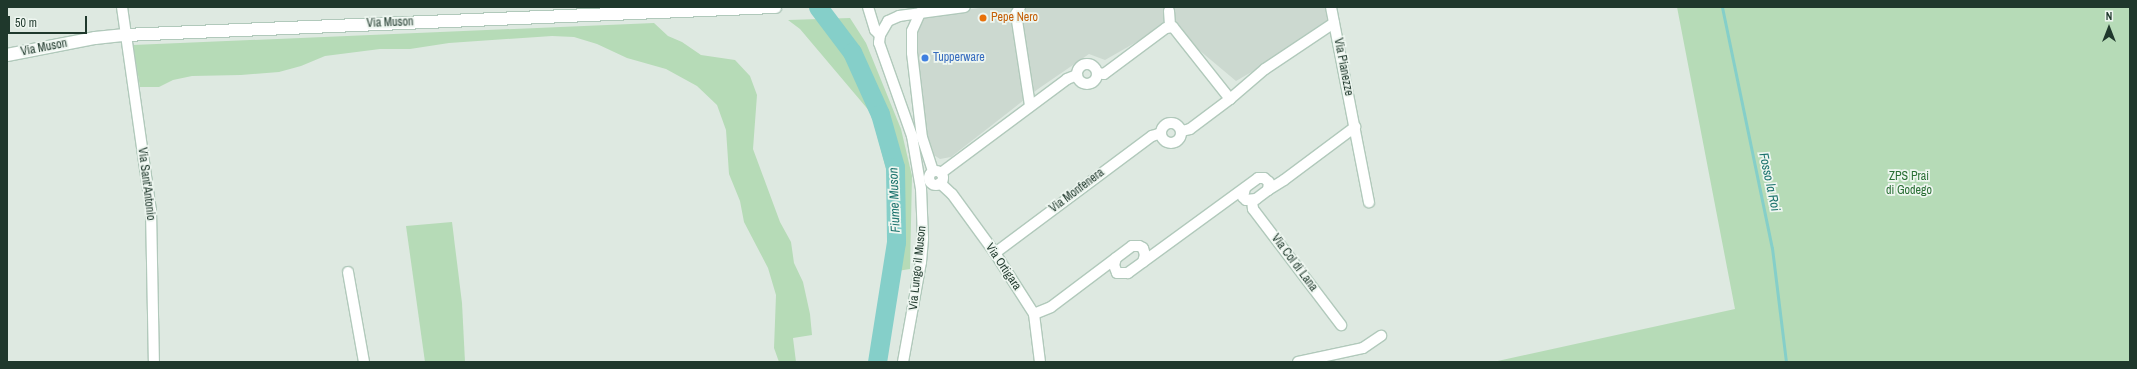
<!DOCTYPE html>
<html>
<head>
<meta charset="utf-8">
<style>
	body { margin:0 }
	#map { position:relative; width:2137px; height:369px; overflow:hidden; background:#dee9e1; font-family:"Archivo Narrow",sans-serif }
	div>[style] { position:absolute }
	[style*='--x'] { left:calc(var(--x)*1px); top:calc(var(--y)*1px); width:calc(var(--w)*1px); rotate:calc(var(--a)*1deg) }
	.built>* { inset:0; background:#ccd9d0 }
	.green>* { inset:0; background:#b6dbb7 }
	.stream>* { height:3px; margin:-1.5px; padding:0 1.5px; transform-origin:1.5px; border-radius:1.5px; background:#85cfc9 }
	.river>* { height:19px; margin:-9.5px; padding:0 9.5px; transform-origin:9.5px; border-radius:9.5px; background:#85cfc9 }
	.roads { filter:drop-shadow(1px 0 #b1c9bb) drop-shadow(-1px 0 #b1c9bb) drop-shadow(0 1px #b1c9bb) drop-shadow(0 -1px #b1c9bb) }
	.minor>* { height:10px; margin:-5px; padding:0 5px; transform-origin:5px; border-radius:5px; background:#fff }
	.minor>.ring { margin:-5px; padding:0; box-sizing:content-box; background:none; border:10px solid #fff; border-radius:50% }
	.secondary>* { height:12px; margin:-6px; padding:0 6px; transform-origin:6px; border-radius:6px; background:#fff }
	.dots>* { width:11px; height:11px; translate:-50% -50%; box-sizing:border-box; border:2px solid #eef6f0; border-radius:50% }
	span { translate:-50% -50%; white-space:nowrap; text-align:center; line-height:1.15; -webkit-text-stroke:3.5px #eef6f0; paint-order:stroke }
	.food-label { font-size:12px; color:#c56008 }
	.left { translate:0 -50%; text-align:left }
	.street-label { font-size:12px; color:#1f382c }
	.shop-label { font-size:12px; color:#366cbe }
	.park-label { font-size:12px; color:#2a6f35 }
	.water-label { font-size:13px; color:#1b736d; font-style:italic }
	.frame { position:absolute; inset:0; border:8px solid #1f382c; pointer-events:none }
	.north { position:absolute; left:2089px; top:8px; width:40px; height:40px; -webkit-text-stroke:3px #eef6f0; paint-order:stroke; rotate:0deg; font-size:11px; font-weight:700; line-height:16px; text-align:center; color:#1f382c }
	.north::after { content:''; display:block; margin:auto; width:14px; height:18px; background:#1f382c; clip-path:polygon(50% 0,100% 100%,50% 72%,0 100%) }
	.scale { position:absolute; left:8px; top:16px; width:79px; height:18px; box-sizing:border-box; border:2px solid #1f382c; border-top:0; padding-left:5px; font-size:12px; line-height:14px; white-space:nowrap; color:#1f382c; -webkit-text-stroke:3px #eef6f0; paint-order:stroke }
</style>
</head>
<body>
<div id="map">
	<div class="built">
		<div style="clip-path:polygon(987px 7px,1332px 7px,1336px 23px,1236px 81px,1168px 24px,1105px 60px,1089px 54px,1038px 89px,951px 157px,940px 159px,929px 152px,922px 113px,914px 46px,916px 26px,927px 15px)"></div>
	</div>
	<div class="green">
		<div style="clip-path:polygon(1677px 7px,2130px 7px,2130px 362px,1493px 362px,1735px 309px)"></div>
		<div style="clip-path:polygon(850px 18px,866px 43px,901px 129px,912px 176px,910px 269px,891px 272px,902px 228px,871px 113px,800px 29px,788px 20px)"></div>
		<div style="clip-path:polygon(654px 23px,668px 36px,682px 42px,701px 55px,735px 60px,750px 76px,757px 95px,753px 149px,780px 222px,791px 242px,794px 263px,803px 282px,810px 314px,812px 335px,793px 338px,796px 362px,779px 362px,774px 348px,776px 295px,768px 268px,744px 222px,740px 201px,729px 174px,726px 130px,717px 105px,697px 86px,666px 69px,627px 58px,597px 44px,574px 37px,552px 36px,449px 43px,410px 49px,380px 49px,325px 56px,301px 66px,279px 72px,241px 75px,192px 76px,173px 80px,159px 87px,140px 87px,133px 45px)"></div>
		<div style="clip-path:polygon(452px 222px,462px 303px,465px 362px,425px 362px,406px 226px)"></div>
	</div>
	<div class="stream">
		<div style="--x:1722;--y:7;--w:246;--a:78.3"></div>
		<div style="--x:1772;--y:248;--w:115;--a:83"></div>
	</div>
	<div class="river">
		<div style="--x:818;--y:7;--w:56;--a:52.9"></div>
		<div style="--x:852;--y:52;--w:68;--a:65.7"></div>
		<div style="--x:880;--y:114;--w:55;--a:74.2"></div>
		<div style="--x:895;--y:167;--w:75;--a:89.2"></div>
		<div style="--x:896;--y:242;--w:121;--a:99"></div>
	</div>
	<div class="roads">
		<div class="minor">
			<div style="--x:122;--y:7;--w:205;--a:81.9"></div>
			<div style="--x:151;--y:210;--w:152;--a:88.9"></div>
			<div style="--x:868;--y:7;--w:24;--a:73"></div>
			<div style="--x:875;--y:30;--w:7;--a:45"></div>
			<div style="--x:1020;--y:7;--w:8;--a:120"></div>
			<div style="--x:1016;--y:14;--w:93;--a:81.3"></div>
			<div style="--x:1331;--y:7;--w:199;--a:79"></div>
			<div style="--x:1169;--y:11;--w:16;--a:86"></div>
			<div class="ring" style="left:1077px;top:64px;width:10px;height:10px"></div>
			<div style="--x:1098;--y:73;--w:6;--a:9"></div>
			<div style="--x:1104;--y:74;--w:77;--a:-36.6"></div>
			<div style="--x:1166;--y:28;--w:7;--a:-8"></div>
			<div style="--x:1173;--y:27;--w:92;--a:51.6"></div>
			<div class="ring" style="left:1161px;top:123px;width:10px;height:10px"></div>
			<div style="--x:1182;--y:131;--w:8;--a:-14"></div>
			<div style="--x:1190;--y:129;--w:50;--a:-36.9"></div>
			<div style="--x:1230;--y:99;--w:46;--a:-40.6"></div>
			<div style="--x:1265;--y:69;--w:83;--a:-33.7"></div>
			<div class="ring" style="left:929px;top:171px;width:4px;height:4px"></div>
			<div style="--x:933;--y:171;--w:35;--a:-108"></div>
			<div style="--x:922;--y:138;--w:86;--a:-96.7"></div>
			<div style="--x:912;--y:53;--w:22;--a:-90"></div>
			<div style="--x:912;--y:31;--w:20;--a:-66"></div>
			<div style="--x:920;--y:13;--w:45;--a:-7.6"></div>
			<div style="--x:941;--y:173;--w:157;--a:-36.7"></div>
			<div style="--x:1067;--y:79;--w:11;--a:-22"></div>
			<div style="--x:940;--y:183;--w:16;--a:43"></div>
			<div style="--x:952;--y:194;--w:73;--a:53.9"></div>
			<div style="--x:995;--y:253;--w:72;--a:57.4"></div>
			<div style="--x:1034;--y:314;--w:48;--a:82.9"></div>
			<div style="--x:1268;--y:190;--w:19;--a:-32"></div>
			<div style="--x:1284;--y:180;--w:89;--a:-36.7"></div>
			<div style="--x:1252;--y:200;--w:9;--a:84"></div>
			<div style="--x:1253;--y:209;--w:146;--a:52.8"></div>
			<div style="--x:1132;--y:246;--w:7;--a:0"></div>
			<div style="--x:1139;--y:246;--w:4;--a:27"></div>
			<div style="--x:1143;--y:248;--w:7;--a:74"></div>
			<div style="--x:1145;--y:255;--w:7;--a:106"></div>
			<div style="--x:1143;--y:262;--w:19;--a:144"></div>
			<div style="--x:1128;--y:273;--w:11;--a:180"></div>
			<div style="--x:1117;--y:273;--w:9;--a:-111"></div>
			<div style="--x:1114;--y:265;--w:7;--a:-74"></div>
			<div style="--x:1116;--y:258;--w:20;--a:-37"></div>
			<div style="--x:995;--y:253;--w:196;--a:-36.7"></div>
			<div style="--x:1152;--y:136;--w:9;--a:-18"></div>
			<div style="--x:1143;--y:262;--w:142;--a:-36.1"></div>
			<div style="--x:1258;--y:178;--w:6;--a:0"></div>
			<div style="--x:1264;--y:178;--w:6;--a:39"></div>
			<div style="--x:1269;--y:182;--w:8;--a:97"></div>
			<div style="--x:1268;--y:190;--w:15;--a:143"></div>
			<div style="--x:1256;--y:199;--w:10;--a:174"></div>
			<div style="--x:1246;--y:200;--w:4;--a:-135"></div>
			<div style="--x:1243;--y:197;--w:9;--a:-77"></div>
			<div style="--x:348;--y:272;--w:91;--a:79.9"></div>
			<div style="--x:1034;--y:314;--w:18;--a:-22"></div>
			<div style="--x:1051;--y:307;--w:81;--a:-37"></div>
			<div style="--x:903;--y:362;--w:102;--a:-79.8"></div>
			<div style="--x:921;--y:262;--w:24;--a:-85"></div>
			<div style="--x:923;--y:238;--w:49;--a:-92.3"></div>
			<div style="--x:921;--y:189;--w:54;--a:-99.6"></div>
			<div style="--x:912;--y:136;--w:99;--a:-109.5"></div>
			<div style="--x:879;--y:43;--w:8;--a:-83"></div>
			<div style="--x:880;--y:35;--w:16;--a:-60"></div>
			<div style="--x:888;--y:21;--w:12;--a:-24"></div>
			<div style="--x:899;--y:16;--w:21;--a:-8"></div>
			<div style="--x:1298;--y:362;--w:66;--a:-12.2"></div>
			<div style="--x:1363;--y:348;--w:22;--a:-34"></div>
		</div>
		<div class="secondary">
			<div style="--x:7;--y:55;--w:90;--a:-10.9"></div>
			<div style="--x:95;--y:38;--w:30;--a:-6"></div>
			<div style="--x:125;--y:35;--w:651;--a:-2.47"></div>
		</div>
	</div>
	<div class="dots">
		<div style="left:983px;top:18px;background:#e8710a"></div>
		<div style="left:925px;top:58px;background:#3f7fe0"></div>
	</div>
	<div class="food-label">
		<span class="left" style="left:991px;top:18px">Pepe Nero</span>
	</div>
	<div class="street-label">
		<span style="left:390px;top:23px;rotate:-2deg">Via Muson</span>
		<span style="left:44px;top:48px;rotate:-11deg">Via Muson</span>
		<span style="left:1343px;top:67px;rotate:79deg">Via Pianezze</span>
		<span style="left:146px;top:184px;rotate:83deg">Via Sant'Antonio</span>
		<span style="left:1077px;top:191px;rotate:-37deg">Via Monfenera</span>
		<span style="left:1294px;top:263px;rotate:53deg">Via Col di Lana</span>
		<span style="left:1003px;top:267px;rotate:56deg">Via Ortigara</span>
		<span style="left:918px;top:268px;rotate:-84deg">Via Lungo il Muson</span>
	</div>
	<div class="shop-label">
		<span class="left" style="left:933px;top:58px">Tupperware</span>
	</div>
	<div class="park-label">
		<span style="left:1909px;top:184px">ZPS Prai<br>di Godego</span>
	</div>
	<div class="water-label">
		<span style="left:1769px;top:182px;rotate:78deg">Fosso la Roi</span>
		<span style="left:895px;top:200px;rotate:-92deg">Fiume Muson</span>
	</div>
	<div class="frame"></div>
	<div class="north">N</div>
	<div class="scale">50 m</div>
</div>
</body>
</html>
